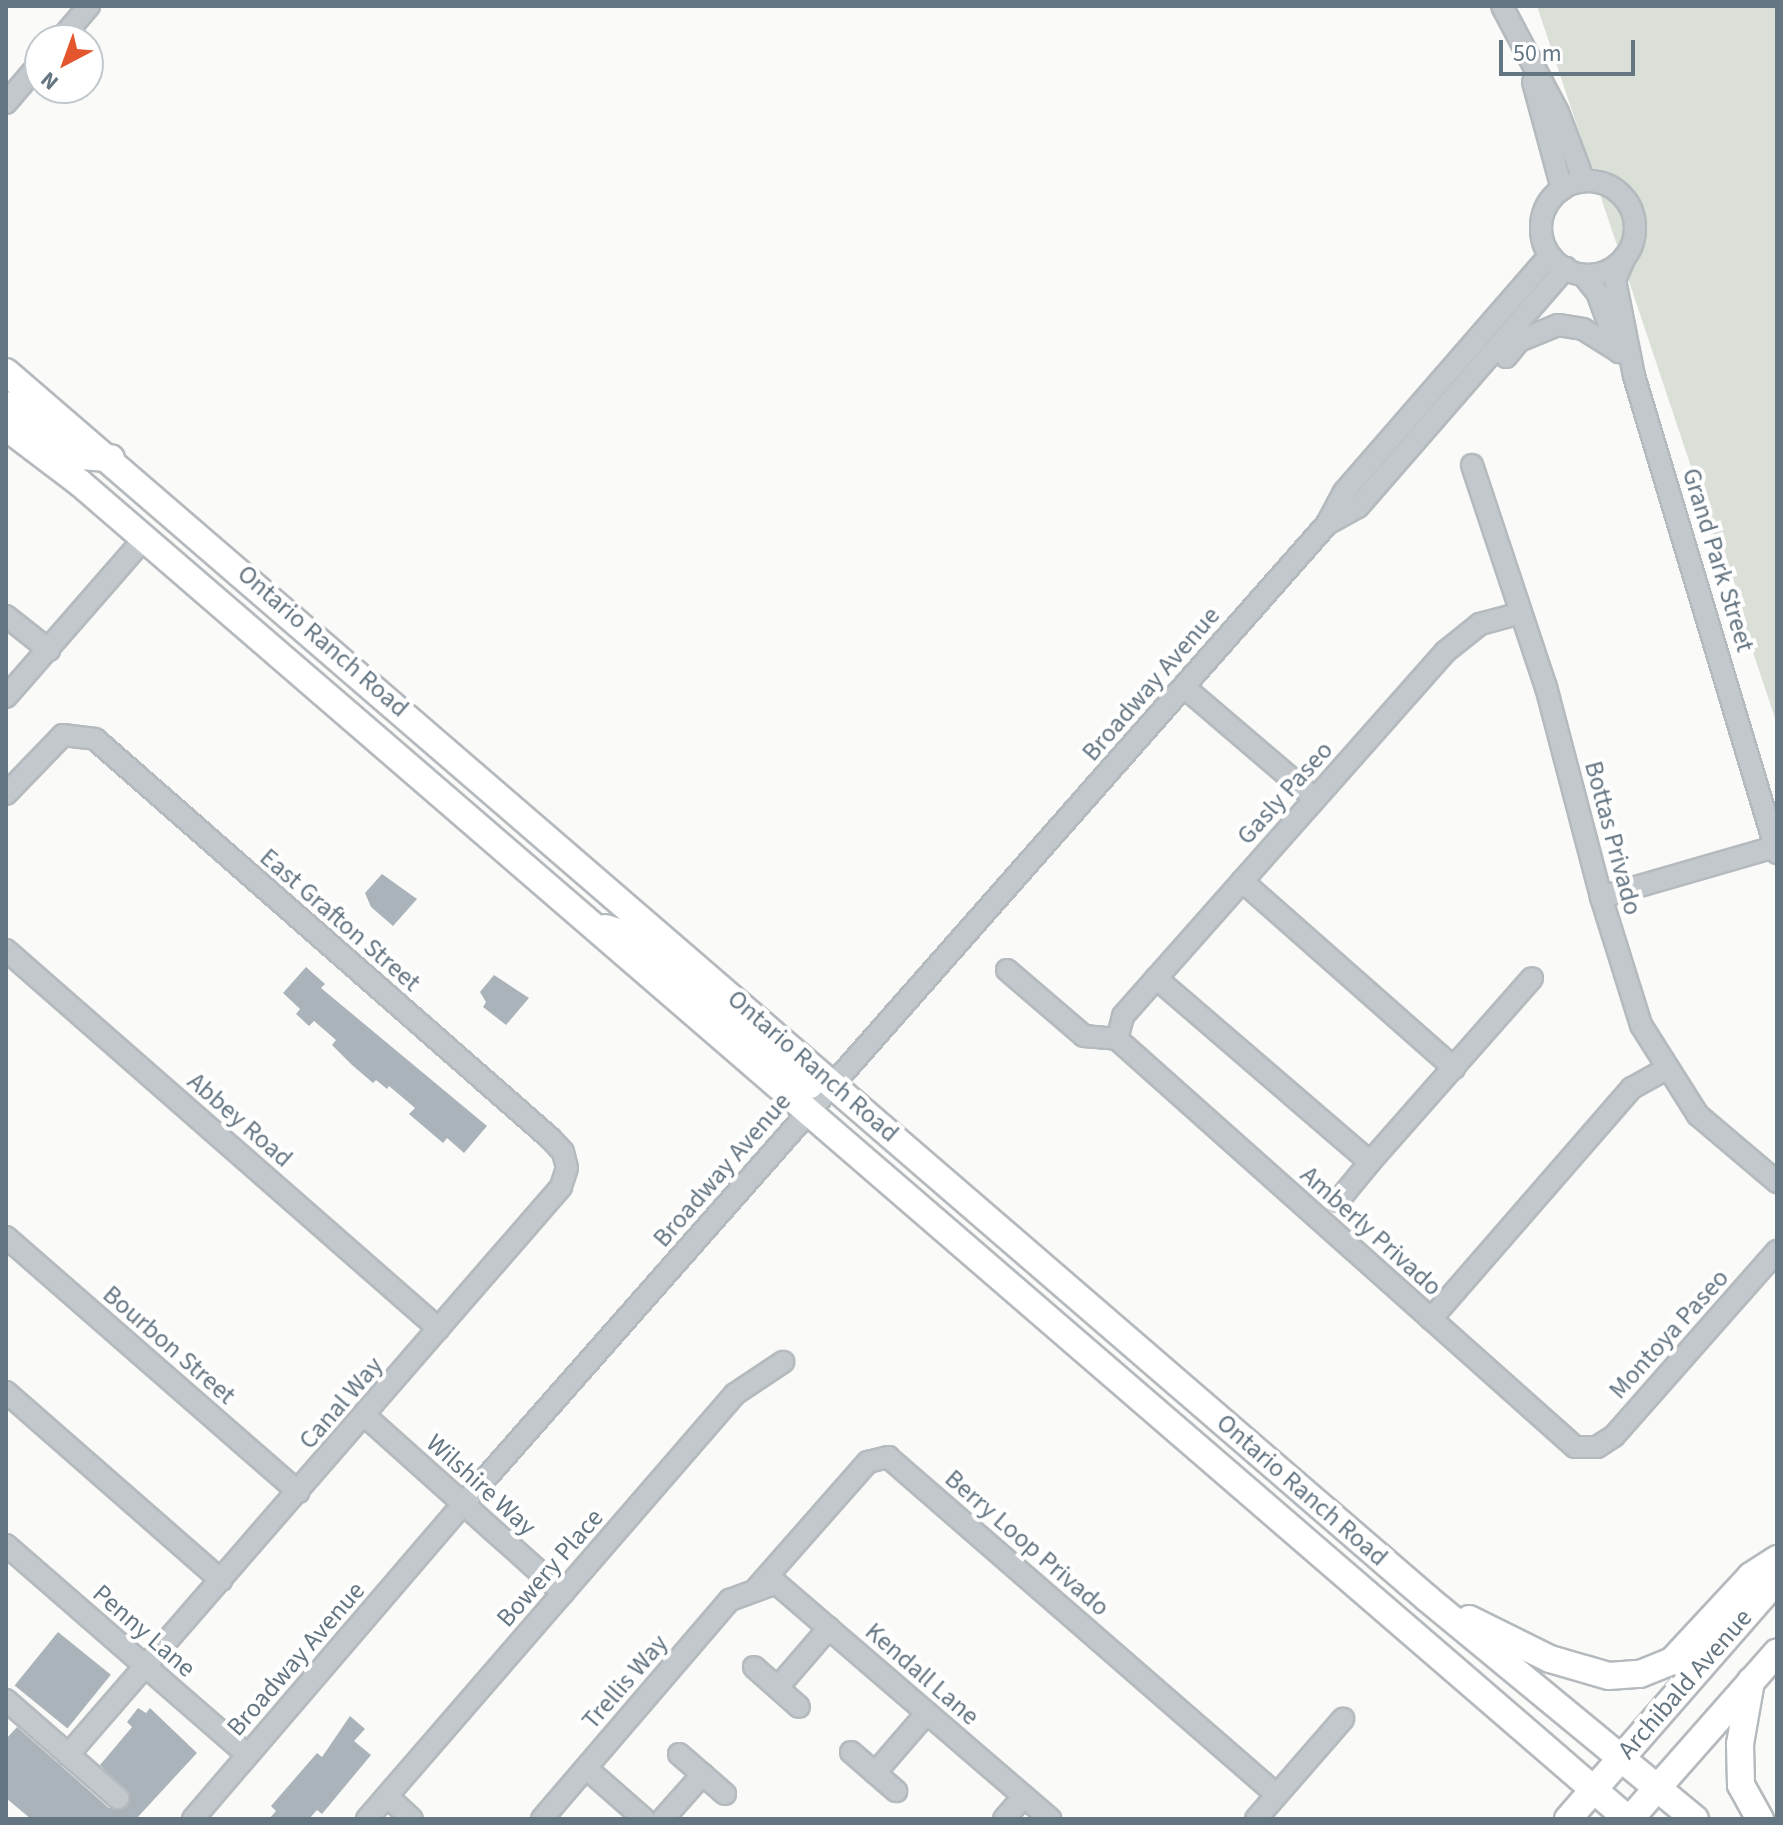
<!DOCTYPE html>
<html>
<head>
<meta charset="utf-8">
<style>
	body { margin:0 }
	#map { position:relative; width:1783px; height:1825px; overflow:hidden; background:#fafaf8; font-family:"Source Sans 3",sans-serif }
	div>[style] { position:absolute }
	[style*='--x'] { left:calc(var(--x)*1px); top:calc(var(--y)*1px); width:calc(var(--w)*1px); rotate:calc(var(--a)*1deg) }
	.green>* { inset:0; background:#dadfd7 }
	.building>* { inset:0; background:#aab3b9; transform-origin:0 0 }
	.roads { filter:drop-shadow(2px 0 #b5babe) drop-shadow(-2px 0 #b5babe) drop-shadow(0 2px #b5babe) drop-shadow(0 -2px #b5babe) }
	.minor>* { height:20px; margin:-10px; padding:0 10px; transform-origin:10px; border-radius:10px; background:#c3c8cc }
	.minor>.ring { margin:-10px; padding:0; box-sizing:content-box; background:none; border:20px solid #c3c8cc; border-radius:50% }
	.major>* { height:26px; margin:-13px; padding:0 13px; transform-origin:13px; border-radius:13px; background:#fff }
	span { translate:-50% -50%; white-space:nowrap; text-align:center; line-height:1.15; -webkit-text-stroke:8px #fff; paint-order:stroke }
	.street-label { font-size:26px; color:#657683 }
	.frame { position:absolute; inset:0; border:8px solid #657683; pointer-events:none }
	.north { position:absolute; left:24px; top:24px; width:80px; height:80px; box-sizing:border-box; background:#fff; border:2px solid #c1c8cd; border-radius:50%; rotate:221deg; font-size:22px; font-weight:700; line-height:32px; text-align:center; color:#657683 }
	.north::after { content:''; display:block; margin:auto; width:28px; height:36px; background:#e4572e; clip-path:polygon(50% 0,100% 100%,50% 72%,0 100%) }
	.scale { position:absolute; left:1499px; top:40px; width:136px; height:36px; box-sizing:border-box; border:4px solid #657683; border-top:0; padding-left:10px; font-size:24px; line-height:28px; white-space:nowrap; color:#657683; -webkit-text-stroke:6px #fff; paint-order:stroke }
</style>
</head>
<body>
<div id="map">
	<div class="green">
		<div style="clip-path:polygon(1537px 6px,1777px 6px,1777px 724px)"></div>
	</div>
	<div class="building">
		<div style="clip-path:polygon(382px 874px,417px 899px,393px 926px,371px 907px,365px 893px)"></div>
		<div style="clip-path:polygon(306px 967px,325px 984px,321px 988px,487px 1126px,464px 1153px,447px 1138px,443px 1143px,409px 1114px,415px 1108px,389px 1086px,387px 1089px,376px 1080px,373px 1083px,352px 1065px,332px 1045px,336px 1040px,314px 1021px,309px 1026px,296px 1014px,300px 1009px,283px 993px)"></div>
		<div style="clip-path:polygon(494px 975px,529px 998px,506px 1025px,483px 1007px,486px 1002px,480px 992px)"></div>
		<div style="left:58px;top:1632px;width:68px;height:69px;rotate:39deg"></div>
		<div style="clip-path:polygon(138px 1708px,146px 1713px,150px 1708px,197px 1753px,136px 1819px,31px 1819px,6px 1798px,6px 1739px,17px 1727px,109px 1808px,127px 1807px,130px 1793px,100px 1765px,132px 1727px,127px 1722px)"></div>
		<div style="clip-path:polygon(350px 1716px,365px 1729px,354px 1741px,371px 1755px,322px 1814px,317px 1810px,309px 1819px,269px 1819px,276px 1811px,271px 1806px,317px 1753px,322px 1757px)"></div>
	</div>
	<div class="roads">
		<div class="minor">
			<div style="--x:1502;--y:6;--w:120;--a:62.2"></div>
			<div style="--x:1558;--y:112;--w:74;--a:69.4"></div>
			<div style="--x:60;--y:40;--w:45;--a:-49.5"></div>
			<div style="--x:1533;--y:82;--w:111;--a:74.8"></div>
			<div style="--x:6;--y:103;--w:52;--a:-49.6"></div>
			<div class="ring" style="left:1541px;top:181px;width:74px;height:74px"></div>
			<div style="--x:1624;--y:259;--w:23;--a:113"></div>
			<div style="--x:1615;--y:280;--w:98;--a:78.8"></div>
			<div style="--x:1634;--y:376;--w:498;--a:73.3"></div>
			<div style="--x:1583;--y:275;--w:22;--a:51"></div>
			<div style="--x:1597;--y:292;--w:64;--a:69.9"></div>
			<div style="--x:1506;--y:357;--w:21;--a:-51"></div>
			<div style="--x:1519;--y:341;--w:42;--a:-22.3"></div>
			<div style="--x:1558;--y:325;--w:25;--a:9"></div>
			<div style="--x:1583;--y:329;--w:40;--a:32"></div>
			<div style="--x:1472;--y:465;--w:234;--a:71.6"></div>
			<div style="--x:1546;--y:687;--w:217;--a:75.3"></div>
			<div style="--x:1601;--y:897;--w:134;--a:72.6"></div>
			<div style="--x:1641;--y:1025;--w:107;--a:57.7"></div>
			<div style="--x:1698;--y:1115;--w:104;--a:40.3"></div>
			<div style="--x:1327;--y:524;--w:35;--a:-29"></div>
			<div style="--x:1358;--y:507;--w:317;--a:-49"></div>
			<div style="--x:6;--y:616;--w:55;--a:38.3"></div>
			<div style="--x:1184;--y:687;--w:172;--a:40.5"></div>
			<div style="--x:6;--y:697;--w:210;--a:-48.9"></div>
			<div style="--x:6;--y:794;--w:82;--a:-46"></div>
			<div style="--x:63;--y:735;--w:32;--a:7"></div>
			<div style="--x:95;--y:739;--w:605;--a:41.25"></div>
			<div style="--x:550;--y:1138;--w:19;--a:47"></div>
			<div style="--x:563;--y:1152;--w:16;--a:76"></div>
			<div style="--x:567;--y:1168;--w:20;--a:108"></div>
			<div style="--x:561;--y:1187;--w:752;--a:130.96"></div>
			<div style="--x:1242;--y:881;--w:283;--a:41.4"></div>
			<div style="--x:1601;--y:897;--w:180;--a:-16.1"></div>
			<div style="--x:6;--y:950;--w:575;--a:41.2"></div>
			<div style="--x:1007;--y:970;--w:101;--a:40.6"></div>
			<div style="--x:1084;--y:1036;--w:33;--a:5"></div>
			<div style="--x:1156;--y:978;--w:282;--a:40.7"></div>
			<div style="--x:1370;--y:1162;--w:245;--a:-48.6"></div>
			<div style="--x:1117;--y:1039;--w:613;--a:41.7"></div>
			<div style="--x:1575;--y:1447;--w:22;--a:0"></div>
			<div style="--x:1597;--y:1447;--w:20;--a:-33"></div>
			<div style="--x:1614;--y:1436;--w:247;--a:-48.6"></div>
			<div style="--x:1117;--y:1039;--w:24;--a:-75"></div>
			<div style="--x:1123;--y:1016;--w:486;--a:-48.5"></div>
			<div style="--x:1445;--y:652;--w:45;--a:-38.7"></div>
			<div style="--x:1480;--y:624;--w:42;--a:-15"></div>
			<div style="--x:1338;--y:1201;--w:50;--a:-50.6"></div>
			<div style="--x:6;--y:1237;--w:388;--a:41.1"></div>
			<div style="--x:1431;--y:1319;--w:306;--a:-49"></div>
			<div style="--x:1632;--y:1088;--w:41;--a:-29.1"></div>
			<div style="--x:6;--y:1392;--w:286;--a:41.2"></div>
			<div style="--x:364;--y:1415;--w:267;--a:41.8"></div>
			<div style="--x:6;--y:1545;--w:320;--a:41"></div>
			<div style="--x:755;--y:1590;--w:171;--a:-48.6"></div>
			<div style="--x:868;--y:1462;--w:21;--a:-14"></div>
			<div style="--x:888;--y:1457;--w:515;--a:40.99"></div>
			<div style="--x:754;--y:1667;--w:60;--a:41.6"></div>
			<div style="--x:778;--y:1687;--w:78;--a:-49.2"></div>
			<div style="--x:6;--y:1700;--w:149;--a:41.2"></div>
			<div style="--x:851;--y:1752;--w:60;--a:40.9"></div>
			<div style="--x:679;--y:1754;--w:61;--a:41"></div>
			<div style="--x:586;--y:1768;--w:77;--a:41.3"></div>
			<div style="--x:875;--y:1773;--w:79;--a:-49.1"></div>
			<div style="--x:387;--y:1796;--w:34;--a:43"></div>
			<div style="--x:193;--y:1819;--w:415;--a:-49.4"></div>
			<div style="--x:463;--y:1504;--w:1306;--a:-48.6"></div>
			<div style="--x:1327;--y:524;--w:36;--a:-62"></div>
			<div style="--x:1344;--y:492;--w:313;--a:-49"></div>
			<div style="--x:367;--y:1819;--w:562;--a:-49.11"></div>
			<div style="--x:735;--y:1394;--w:58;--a:-33.7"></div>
			<div style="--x:542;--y:1819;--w:289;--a:-49.4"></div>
			<div style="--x:730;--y:1600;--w:49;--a:-20.3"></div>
			<div style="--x:776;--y:1583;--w:362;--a:40.7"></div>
			<div style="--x:663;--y:1819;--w:60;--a:-48.4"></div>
			<div style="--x:1004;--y:1819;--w:30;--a:-49"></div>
			<div style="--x:1256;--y:1819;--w:133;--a:-49"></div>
		</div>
		<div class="major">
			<div style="--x:6;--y:372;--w:1878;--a:40.79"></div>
			<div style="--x:1428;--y:1599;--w:346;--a:39.5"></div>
			<div style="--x:6;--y:405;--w:90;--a:34.6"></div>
			<div style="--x:80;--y:456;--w:31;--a:4"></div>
			<div style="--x:6;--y:427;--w:93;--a:37.1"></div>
			<div style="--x:80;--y:483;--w:2045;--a:40.8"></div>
			<div style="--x:605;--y:928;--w:28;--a:17"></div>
			<div style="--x:632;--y:936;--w:232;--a:39.9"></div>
			<div style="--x:1469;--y:1619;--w:90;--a:26.3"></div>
			<div style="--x:1550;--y:1659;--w:61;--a:16.1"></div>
			<div style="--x:1609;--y:1676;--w:31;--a:-4"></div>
			<div style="--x:1640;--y:1674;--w:35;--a:-22"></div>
			<div style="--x:1672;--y:1661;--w:116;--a:-47.1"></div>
			<div style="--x:1751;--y:1576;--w:31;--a:-33"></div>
			<div style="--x:1751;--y:1681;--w:64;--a:99.9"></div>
			<div style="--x:1740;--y:1744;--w:41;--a:88.6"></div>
			<div style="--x:1741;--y:1785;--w:39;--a:61"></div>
			<div style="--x:1568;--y:1819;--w:318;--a:-48.9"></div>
			<div style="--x:1630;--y:1819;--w:222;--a:-48.6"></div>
		</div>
	</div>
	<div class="street-label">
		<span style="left:1718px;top:560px;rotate:73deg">Grand Park Street</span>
		<span style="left:323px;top:641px;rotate:41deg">Ontario Ranch Road</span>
		<span style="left:1151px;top:684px;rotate:-49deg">Broadway Avenue</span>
		<span style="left:1285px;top:793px;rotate:-48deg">Gasly Paseo</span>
		<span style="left:1613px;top:838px;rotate:75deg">Bottas Privado</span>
		<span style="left:340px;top:920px;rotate:41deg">East Grafton Street</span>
		<span style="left:813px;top:1066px;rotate:41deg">Ontario Ranch Road</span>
		<span style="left:240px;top:1120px;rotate:41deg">Abbey Road</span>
		<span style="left:722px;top:1170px;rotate:-49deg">Broadway Avenue</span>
		<span style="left:1371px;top:1231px;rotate:42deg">Amberly Privado</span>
		<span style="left:1669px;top:1334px;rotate:-48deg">Montoya Paseo</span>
		<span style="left:169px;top:1345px;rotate:41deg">Bourbon Street</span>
		<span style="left:341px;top:1403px;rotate:-49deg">Canal Way</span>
		<span style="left:481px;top:1485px;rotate:42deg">Wilshire Way</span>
		<span style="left:1302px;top:1490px;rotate:41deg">Ontario Ranch Road</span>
		<span style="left:1027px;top:1543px;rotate:41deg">Berry Loop Privado</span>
		<span style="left:550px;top:1568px;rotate:-49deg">Bowery Place</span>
		<span style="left:144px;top:1631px;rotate:41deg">Penny Lane</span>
		<span style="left:296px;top:1659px;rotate:-49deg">Broadway Avenue</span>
		<span style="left:922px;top:1674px;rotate:41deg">Kendall Lane</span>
		<span style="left:625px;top:1682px;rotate:-49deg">Trellis Way</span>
		<span style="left:1685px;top:1684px;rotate:-49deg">Archibald Avenue</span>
	</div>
	<div class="frame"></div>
	<div class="north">N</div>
	<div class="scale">50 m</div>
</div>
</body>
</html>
